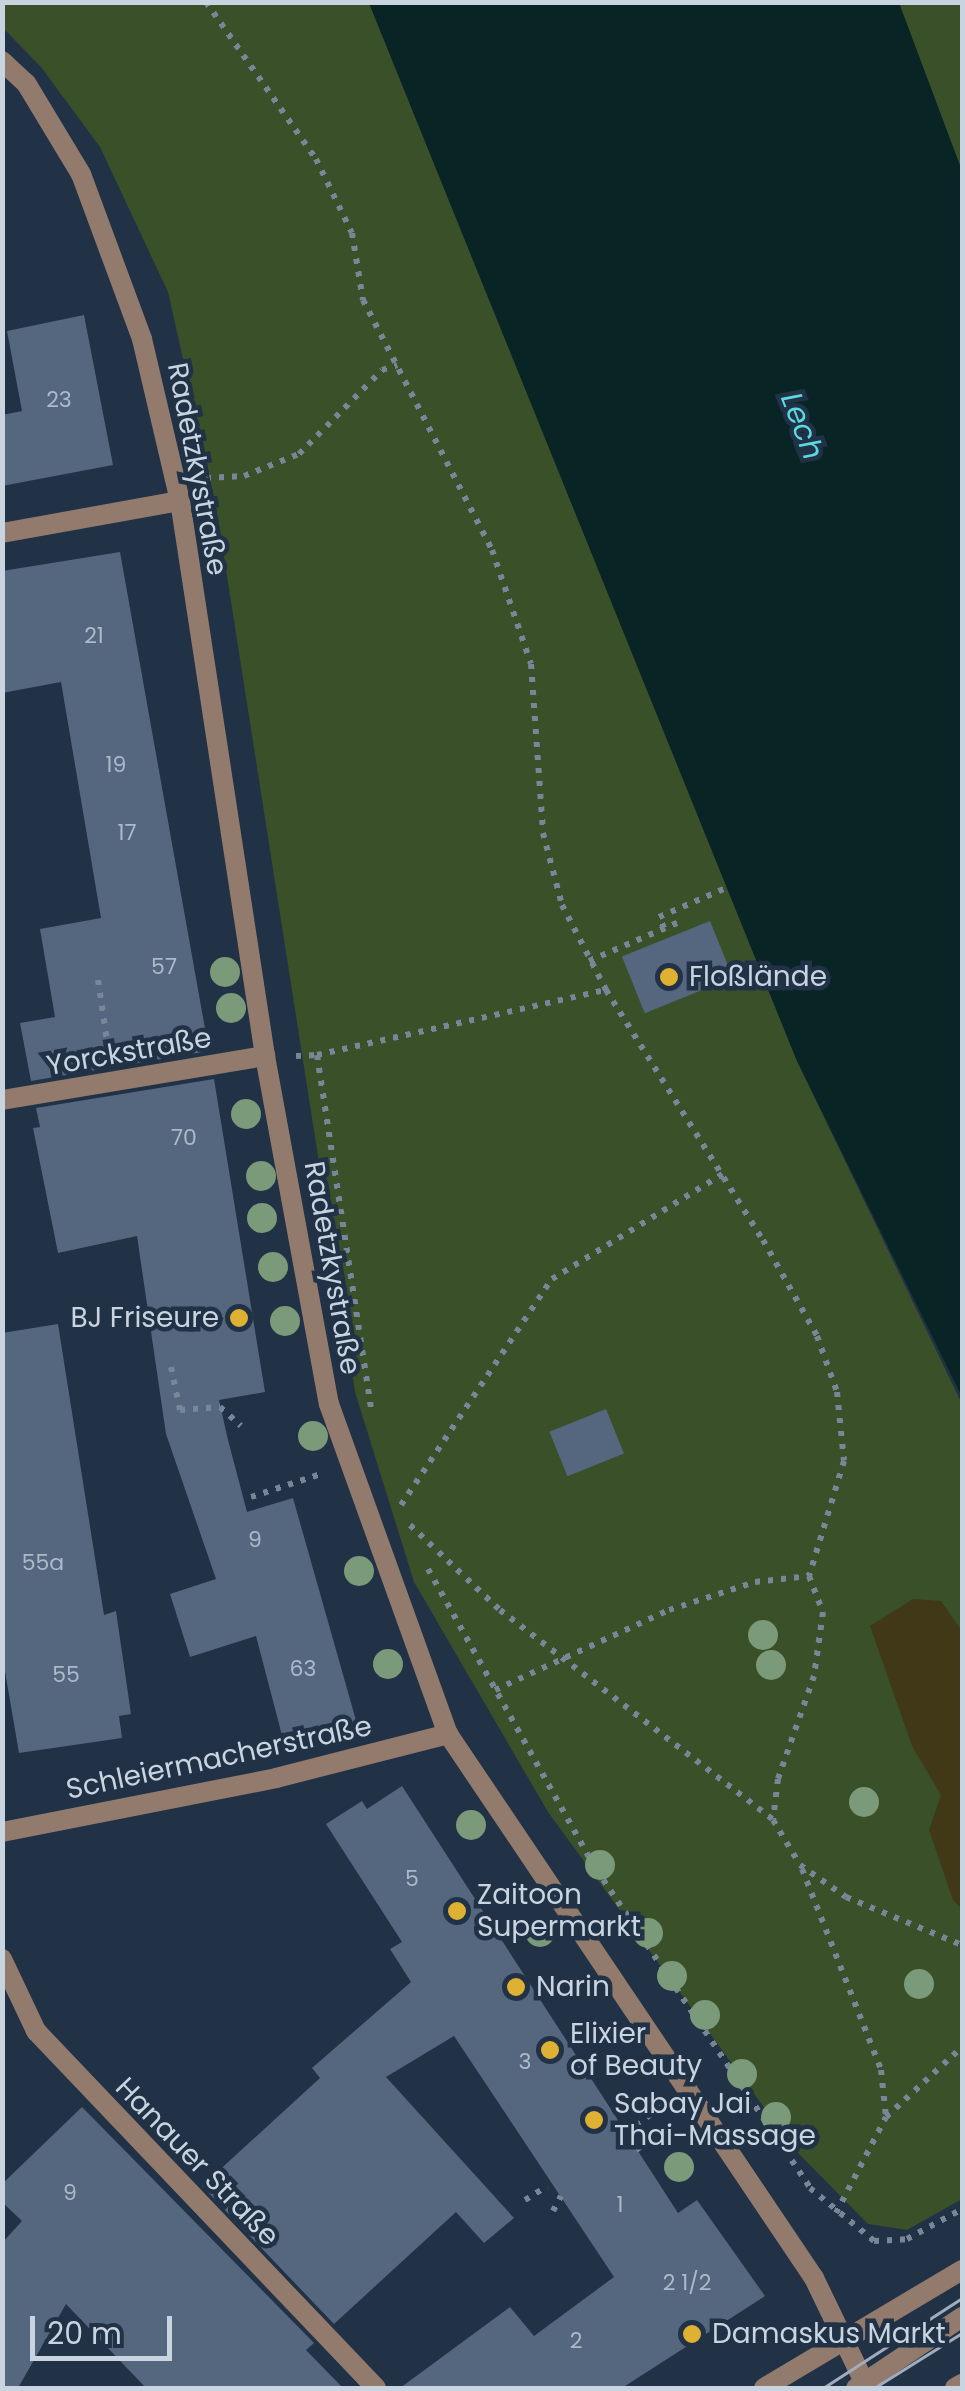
<!DOCTYPE html>
<html>
<head>
<meta charset="utf-8">
<style>
	body { margin:0 }
	#map { position:relative; width:965px; height:2391px; overflow:hidden; background:#213146; font-family:Poppins,sans-serif }
	div>[style] { position:absolute }
	[style*='--x'] { left:calc(var(--x)*1px); top:calc(var(--y)*1px); width:calc(var(--w)*1px); rotate:calc(var(--a)*1deg) }
	.green>* { inset:0; background:#3a5029 }
	.sand>* { inset:0; background:#403817 }
	.water>* { inset:0; background:#092425 }
	.building>* { inset:0; background:#54677e; transform-origin:0 0 }
	.path>* { height:6px; margin-top:-3px; transform-origin:0; background:repeating-linear-gradient(90deg,#798697 0 5px,transparent 0 13px) }
	.service>* { height:20px; margin:-10px; padding:0 10px; transform-origin:10px; border-radius:10px; background:#927b6c }
	.minor>* { height:20px; margin:-10px; padding:0 10px; transform-origin:10px; border-radius:10px; background:#927b6c }
	.tertiary>* { height:20px; margin:-10px; padding:0 10px; transform-origin:10px; border-radius:10px; background:#927b6c }
	.tram>* { height:2.5px; margin:-1.25px; padding:0 1.25px; transform-origin:1.25px; border-radius:1.25px; background:#a1adbc }
	.trees>* { width:30px; height:30px; margin:-15px; border-radius:50%; background:#7a9a79 }
	.dots>* { width:28px; height:28px; translate:-50% -50%; box-sizing:border-box; border:5px solid #213146; border-radius:50% }
	span { translate:-50% -50%; white-space:nowrap; text-align:center; line-height:1.15; -webkit-text-stroke:9px #213146; paint-order:stroke }
	.number-label { font-size:22px; color:#acb9c8 }
	.number-label span { -webkit-text-stroke-width:0 }
	.street-label { font-size:28px; color:#c9d4e1 }
	.poi-label { font-size:28px; color:#c9d4e1 }
	.left { translate:0 -50%; text-align:left }
	.right { translate:-100% -50%; text-align:right }
	.water-label { font-size:30px; color:#5bd9e2; font-style:italic }
	.frame { position:absolute; inset:0; border:5px solid #c9d4e1; pointer-events:none }
	.scale { position:absolute; left:30px; top:2316px; width:142px; height:45px; box-sizing:border-box; border:5px solid #c9d4e1; border-top:0; padding-left:12px; font-size:30px; line-height:35px; white-space:nowrap; color:#c9d4e1; -webkit-text-stroke:8px #213146; paint-order:stroke }
</style>
</head>
<body>
<div id="map">
	<div class="green">
		<div style="clip-path:polygon(2px 3px,369px 3px,797px 1061px,962px 1404px,962px 2199px,907px 2230px,868px 2224px,795px 2150px,548px 1812px,414px 1582px,355px 1392px,216px 506px,168px 292px,100px 147px,41px 67px,3px 28px)"></div>
		<div style="clip-path:polygon(899px 3px,962px 3px,962px 171px)"></div>
	</div>
	<div class="sand">
		<div style="clip-path:polygon(913px 1599px,941px 1601px,962px 1631px,962px 1909px,953px 1900px,929px 1830px,941px 1795px,912px 1746px,870px 1626px)"></div>
	</div>
	<div class="water">
		<div style="clip-path:polygon(369px 3px,899px 3px,962px 171px,962px 1397px,797px 1061px)"></div>
	</div>
	<div class="building">
		<div style="clip-path:polygon(84px 315px,113px 465px,2px 486px,2px 415px,22px 411px,7px 331px)"></div>
		<div style="clip-path:polygon(120px 552px,209px 1051px,31px 1081px,20px 1023px,55px 1017px,40px 929px,101px 918px,61px 682px,2px 693px,2px 571px)"></div>
		<div style="left:710px;top:921px;width:61px;height:95px;rotate:68deg"></div>
		<div style="clip-path:polygon(214px 1079px,265px 1392px,219px 1400px,228px 1440px,247px 1512px,293px 1498px,357px 1724px,284px 1743px,256px 1636px,190px 1657px,170px 1594px,216px 1579px,166px 1434px,137px 1236px,58px 1253px,33px 1128px,40px 1127px,36px 1108px)"></div>
		<div style="clip-path:polygon(58px 1324px,104px 1615px,116px 1611px,131px 1714px,119px 1716px,122px 1738px,19px 1753px,2px 1654px,2px 1333px)"></div>
		<div style="left:606px;top:1409px;width:48px;height:61px;rotate:68deg"></div>
		<div style="clip-path:polygon(402px 1786px,678px 2213px,697px 2200px,765px 2296px,622px 2388px,400px 2388px,510px 2307px,534px 2336px,614px 2277px,454px 2036px,386px 2077px,514px 2218px,484px 2243px,456px 2212px,334px 2324px,202px 2186px,320px 2078px,312px 2068px,411px 1982px,390px 1949px,402px 1942px,326px 1824px,362px 1801px,367px 1809px)"></div>
		<div style="clip-path:polygon(82px 2107px,314px 2343px,306px 2350px,343px 2388px,146px 2388px,66px 2304px,18px 2388px,2px 2388px,2px 2243px,22px 2221px,2px 2202px,2px 2184px)"></div>
	</div>
	<div class="path">
		<div style="--x:206;--y:2;--w:192;--a:55"></div>
		<div style="--x:316;--y:159;--w:82;--a:64.1"></div>
		<div style="--x:352;--y:233;--w:68;--a:80.7"></div>
		<div style="--x:363;--y:300;--w:281;--a:62.7"></div>
		<div style="--x:492;--y:550;--w:120;--a:71.1"></div>
		<div style="--x:531;--y:664;--w:169;--a:85.9"></div>
		<div style="--x:543;--y:833;--w:74;--a:75.2"></div>
		<div style="--x:562;--y:905;--w:96;--a:62.6"></div>
		<div style="--x:606;--y:990;--w:295;--a:57.9"></div>
		<div style="--x:763;--y:1240;--w:110;--a:60.6"></div>
		<div style="--x:817;--y:1336;--w:59;--a:70.3"></div>
		<div style="--x:837;--y:1392;--w:69;--a:84.2"></div>
		<div style="--x:844;--y:1461;--w:120;--a:106.9"></div>
		<div style="--x:809;--y:1576;--w:39;--a:69"></div>
		<div style="--x:823;--y:1612;--w:65;--a:98"></div>
		<div style="--x:814;--y:1676;--w:109;--a:109.3"></div>
		<div style="--x:778;--y:1779;--w:41;--a:97"></div>
		<div style="--x:773;--y:1820;--w:52;--a:59"></div>
		<div style="--x:800;--y:1865;--w:56;--a:34.8"></div>
		<div style="--x:846;--y:1897;--w:126;--a:22.5"></div>
		<div style="--x:206;--y:478;--w:38;--a:-3"></div>
		<div style="--x:244;--y:476;--w:59;--a:-21.8"></div>
		<div style="--x:299;--y:454;--w:118;--a:-45.3"></div>
		<div style="--x:382;--y:370;--w:16;--a:-18"></div>
		<div style="--x:664;--y:928;--w:12;--a:-114"></div>
		<div style="--x:659;--y:917;--w:73;--a:-23.4"></div>
		<div style="--x:589;--y:961;--w:96;--a:-23.4"></div>
		<div style="--x:98;--y:980;--w:69;--a:81.6"></div>
		<div style="--x:317;--y:1055;--w:296;--a:-12.7"></div>
		<div style="--x:296;--y:1056;--w:21;--a:-3"></div>
		<div style="--x:317;--y:1055;--w:357;--a:81.3"></div>
		<div style="--x:171;--y:1367;--w:44;--a:78.2"></div>
		<div style="--x:180;--y:1410;--w:40;--a:-4.3"></div>
		<div style="--x:220;--y:1407;--w:28;--a:42"></div>
		<div style="--x:251;--y:1497;--w:74;--a:-18.2"></div>
		<div style="--x:401;--y:1505;--w:272;--a:-56.3"></div>
		<div style="--x:552;--y:1279;--w:202;--a:-31.6"></div>
		<div style="--x:410;--y:1525;--w:124;--a:43.4"></div>
		<div style="--x:500;--y:1610;--w:343;--a:37.5"></div>
		<div style="--x:428;--y:1569;--w:344;--a:60.8"></div>
		<div style="--x:596;--y:1869;--w:384;--a:56.1"></div>
		<div style="--x:810;--y:2188;--w:83;--a:39.6"></div>
		<div style="--x:874;--y:2241;--w:33;--a:-3"></div>
		<div style="--x:907;--y:2239;--w:63;--a:-28.6"></div>
		<div style="--x:495;--y:1690;--w:192;--a:-24.7"></div>
		<div style="--x:669;--y:1610;--w:90;--a:-18"></div>
		<div style="--x:755;--y:1582;--w:54;--a:-6.3"></div>
		<div style="--x:802;--y:1869;--w:216;--a:68.5"></div>
		<div style="--x:881;--y:2070;--w:47;--a:83.9"></div>
		<div style="--x:625;--y:2132;--w:45;--a:-34"></div>
		<div style="--x:636;--y:2150;--w:46;--a:-34.4"></div>
		<div style="--x:525;--y:2200;--w:26;--a:-32"></div>
		<div style="--x:553;--y:2211;--w:17;--a:-62"></div>
		<div style="--x:836;--y:2213;--w:108;--a:-62.5"></div>
		<div style="--x:886;--y:2117;--w:103;--a:-42.6"></div>
	</div>
	<div class="service">
		<div style="--x:856;--y:2388;--w:128;--a:-33.8"></div>
	</div>
	<div class="minor">
		<div style="--x:2;--y:61;--w:33;--a:43"></div>
		<div style="--x:26;--y:83;--w:106;--a:58.9"></div>
		<div style="--x:81;--y:174;--w:176;--a:69.7"></div>
		<div style="--x:142;--y:339;--w:166;--a:76.8"></div>
		<div style="--x:180;--y:501;--w:561;--a:81.29"></div>
		<div style="--x:265;--y:1056;--w:354;--a:79.6"></div>
		<div style="--x:329;--y:1404;--w:351;--a:70.2"></div>
		<div style="--x:448;--y:1734;--w:656;--a:56.07"></div>
		<div style="--x:814;--y:2278;--w:122;--a:64.3"></div>
		<div style="--x:2;--y:533;--w:181;--a:-10.2"></div>
		<div style="--x:2;--y:1100;--w:267;--a:-9.5"></div>
		<div style="--x:2;--y:1832;--w:279;--a:-11.1"></div>
		<div style="--x:276;--y:1778;--w:178;--a:-14.3"></div>
		<div style="--x:2;--y:1959;--w:80;--a:64.7"></div>
		<div style="--x:36;--y:2031;--w:493;--a:46.4"></div>
	</div>
	<div class="tertiary">
		<div style="--x:764;--y:2388;--w:230;--a:-30.8"></div>
		<div style="--x:955;--y:2388;--w:8;--a:-30"></div>
	</div>
	<div class="tram">
		<div style="--x:823;--y:2388;--w:166;--a:-32.9"></div>
		<div style="--x:874;--y:2388;--w:104;--a:-32"></div>
	</div>
	<div class="trees">
		<div style="left:225px;top:972px"></div>
		<div style="left:231px;top:1008px"></div>
		<div style="left:246px;top:1114px"></div>
		<div style="left:261px;top:1176px"></div>
		<div style="left:262px;top:1218px"></div>
		<div style="left:273px;top:1267px"></div>
		<div style="left:285px;top:1321px"></div>
		<div style="left:313px;top:1436px"></div>
		<div style="left:359px;top:1571px"></div>
		<div style="left:763px;top:1635px"></div>
		<div style="left:388px;top:1664px"></div>
		<div style="left:771px;top:1665px"></div>
		<div style="left:864px;top:1802px"></div>
		<div style="left:471px;top:1825px"></div>
		<div style="left:600px;top:1865px"></div>
		<div style="left:540px;top:1932px"></div>
		<div style="left:648px;top:1933px"></div>
		<div style="left:672px;top:1976px"></div>
		<div style="left:919px;top:1984px"></div>
		<div style="left:705px;top:2015px"></div>
		<div style="left:742px;top:2074px"></div>
		<div style="left:776px;top:2117px"></div>
		<div style="left:679px;top:2167px"></div>
	</div>
	<div class="dots">
		<div style="left:669px;top:977px;background:#deb133"></div>
		<div style="left:239px;top:1318px;background:#deb133"></div>
		<div style="left:457px;top:1911px;background:#deb133"></div>
		<div style="left:516px;top:1987px;background:#deb133"></div>
		<div style="left:550px;top:2050px;background:#deb133"></div>
		<div style="left:594px;top:2120px;background:#deb133"></div>
		<div style="left:692px;top:2334px;background:#deb133"></div>
	</div>
	<div class="number-label">
		<span style="left:59px;top:400px">23</span>
		<span style="left:94px;top:636px">21</span>
		<span style="left:116px;top:765px">19</span>
		<span style="left:127px;top:833px">17</span>
		<span style="left:164px;top:967px">57</span>
		<span style="left:184px;top:1138px">70</span>
		<span style="left:255px;top:1540px">9</span>
		<span style="left:43px;top:1563px">55a</span>
		<span style="left:303px;top:1669px">63</span>
		<span style="left:66px;top:1675px">55</span>
		<span style="left:412px;top:1879px">5</span>
		<span style="left:525px;top:2062px">3</span>
		<span style="left:70px;top:2193px">9</span>
		<span style="left:620px;top:2205px">1</span>
		<span style="left:687px;top:2283px">2 1/2</span>
		<span style="left:576px;top:2341px">2</span>
	</div>
	<div class="street-label">
		<span style="left:197px;top:469px;rotate:79deg">Radetzkystraße</span>
		<span style="left:129px;top:1052px;rotate:-10deg">Yorckstraße</span>
		<span style="left:332px;top:1268px;rotate:80deg">Radetzkystraße</span>
		<span style="left:219px;top:1758px;rotate:-12deg">Schleiermacherstraße</span>
		<span style="left:197px;top:2162px;rotate:46deg">Hanauer Straße</span>
	</div>
	<div class="poi-label">
		<span class="left" style="left:689px;top:977px">Floßlände</span>
		<span class="right" style="left:219px;top:1318px">BJ Friseure</span>
		<span class="left" style="left:477px;top:1911px">Zaitoon<br>Supermarkt</span>
		<span class="left" style="left:536px;top:1987px">Narin</span>
		<span class="left" style="left:570px;top:2050px">Elixier<br>of Beauty</span>
		<span class="left" style="left:614px;top:2120px">Sabay Jai<br>Thai-Massage</span>
		<span class="left" style="left:712px;top:2334px">Damaskus Markt</span>
	</div>
	<div class="water-label">
		<span style="left:802px;top:426px;rotate:69deg">Lech</span>
	</div>
	<div class="frame"></div>
	<div class="scale">20 m</div>
</div>
</body>
</html>
